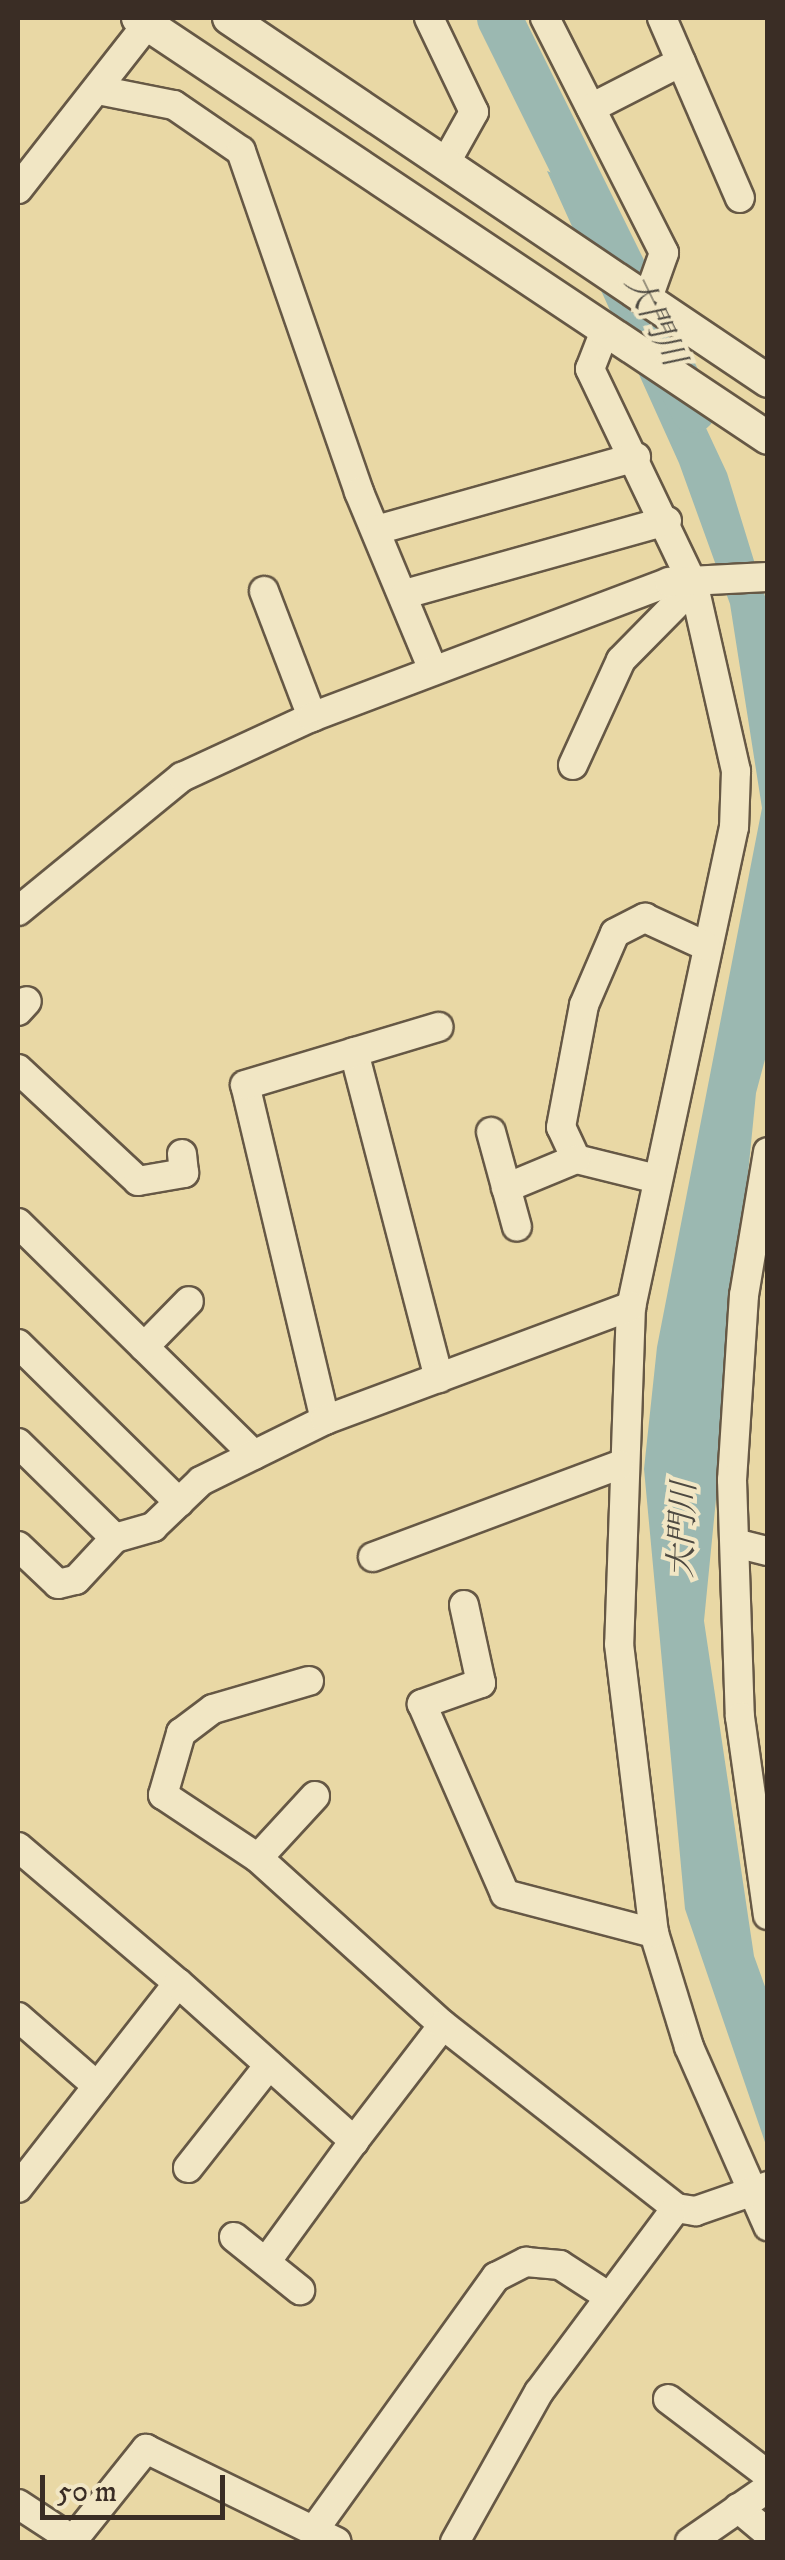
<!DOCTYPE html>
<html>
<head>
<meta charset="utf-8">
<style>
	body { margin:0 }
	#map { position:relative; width:785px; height:2560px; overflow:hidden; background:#e9d8a5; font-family:"IM FELL DW Pica","Noto Serif JP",serif }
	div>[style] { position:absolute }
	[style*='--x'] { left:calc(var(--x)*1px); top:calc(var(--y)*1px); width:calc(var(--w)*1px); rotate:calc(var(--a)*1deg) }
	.water>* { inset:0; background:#9bb8b1 }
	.river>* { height:45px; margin:-22.5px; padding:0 22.5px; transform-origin:22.5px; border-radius:22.5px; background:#9bb8b1 }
	.roads { filter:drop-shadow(2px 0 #665845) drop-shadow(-2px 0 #665845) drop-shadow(0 2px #665845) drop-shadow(0 -2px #665845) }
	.minor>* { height:28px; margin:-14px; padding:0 14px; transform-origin:14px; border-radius:14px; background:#f1e6c4 }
	.tertiary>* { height:32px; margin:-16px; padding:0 16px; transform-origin:16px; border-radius:16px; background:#f1e6c4 }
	span { translate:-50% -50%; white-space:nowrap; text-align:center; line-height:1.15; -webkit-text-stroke:8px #f1e6c4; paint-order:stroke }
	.water-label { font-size:32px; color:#4d4941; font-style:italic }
	.frame { position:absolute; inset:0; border:20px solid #3a2d25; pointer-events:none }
	.scale { position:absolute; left:40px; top:2475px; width:185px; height:45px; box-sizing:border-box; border:5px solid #3a2d25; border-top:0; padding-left:12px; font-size:30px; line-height:35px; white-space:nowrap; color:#3a2d25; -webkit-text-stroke:8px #f1e6c4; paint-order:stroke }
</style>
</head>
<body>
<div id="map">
	<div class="water">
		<div style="clip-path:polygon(547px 171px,594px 188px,727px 473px,767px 603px,767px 1052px,756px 1093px,704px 1621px,754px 1956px,767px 1992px,767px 2148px,685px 1909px,644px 1469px,657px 1347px,762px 808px,730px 604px,679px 463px)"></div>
	</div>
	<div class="river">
		<div style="--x:499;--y:18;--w:437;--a:63.7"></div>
	</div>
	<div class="roads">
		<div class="minor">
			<div style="--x:429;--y:18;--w:104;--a:64.4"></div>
			<div style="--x:474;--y:112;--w:57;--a:119.2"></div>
			<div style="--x:545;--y:18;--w:263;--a:63.1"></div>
			<div style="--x:664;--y:253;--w:48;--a:109.6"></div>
			<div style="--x:662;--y:18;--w:196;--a:66.6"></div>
			<div style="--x:98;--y:90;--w:77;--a:11.2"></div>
			<div style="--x:174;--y:105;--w:81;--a:34.5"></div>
			<div style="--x:241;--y:151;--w:361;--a:70.9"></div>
			<div style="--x:359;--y:492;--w:187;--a:67.4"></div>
			<div style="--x:591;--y:108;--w:101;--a:-27.1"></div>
			<div style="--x:18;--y:189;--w:217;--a:-51.9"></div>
			<div style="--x:606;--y:328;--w:44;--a:111.3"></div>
			<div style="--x:590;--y:369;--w:241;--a:64.4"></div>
			<div style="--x:694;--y:586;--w:190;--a:77.2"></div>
			<div style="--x:736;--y:771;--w:56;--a:92"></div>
			<div style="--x:734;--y:827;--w:490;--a:102.1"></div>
			<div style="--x:631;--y:1306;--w:338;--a:92"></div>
			<div style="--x:619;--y:1644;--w:291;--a:83.1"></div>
			<div style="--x:654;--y:1933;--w:119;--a:72.9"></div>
			<div style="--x:689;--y:2047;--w:196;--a:66.2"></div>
			<div style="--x:380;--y:529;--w:266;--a:-15.7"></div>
			<div style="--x:264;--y:591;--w:135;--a:69.1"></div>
			<div style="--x:405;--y:594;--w:272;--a:-15.6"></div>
			<div style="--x:573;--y:765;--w:115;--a:-65.4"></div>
			<div style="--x:621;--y:660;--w:104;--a:-45.4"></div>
			<div style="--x:18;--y:911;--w:212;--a:-39.3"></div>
			<div style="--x:182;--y:777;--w:143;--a:-24.8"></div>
			<div style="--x:312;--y:717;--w:382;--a:-20.7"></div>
			<div style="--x:669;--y:582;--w:99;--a:-2.9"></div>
			<div style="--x:18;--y:1011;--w:13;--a:-48"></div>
			<div style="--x:354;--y:1052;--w:337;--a:75.4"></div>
			<div style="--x:18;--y:1069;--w:164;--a:43"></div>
			<div style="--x:138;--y:1181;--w:47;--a:-9.9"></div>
			<div style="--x:184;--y:1173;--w:19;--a:-96"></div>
			<div style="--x:491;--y:1132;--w:98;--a:74.7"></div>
			<div style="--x:768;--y:1152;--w:145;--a:99.5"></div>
			<div style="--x:744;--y:1295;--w:185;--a:93.7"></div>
			<div style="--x:732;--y:1480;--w:237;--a:88.1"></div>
			<div style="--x:740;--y:1717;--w:200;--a:82"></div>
			<div style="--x:653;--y:1178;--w:79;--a:-166.1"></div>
			<div style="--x:576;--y:1159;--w:35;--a:-115"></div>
			<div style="--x:561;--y:1127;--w:124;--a:-79.3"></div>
			<div style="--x:584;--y:1005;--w:78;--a:-66.7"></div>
			<div style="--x:615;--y:933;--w:34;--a:-27"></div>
			<div style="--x:645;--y:918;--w:67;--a:24.7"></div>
			<div style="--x:506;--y:1188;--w:76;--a:-22.5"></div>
			<div style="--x:18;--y:1223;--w:331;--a:44.5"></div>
			<div style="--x:18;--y:1344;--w:226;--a:44.5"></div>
			<div style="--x:144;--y:1347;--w:64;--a:-45.6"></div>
			<div style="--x:325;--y:1420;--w:344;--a:-103.4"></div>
			<div style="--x:245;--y:1085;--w:202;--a:-16.7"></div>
			<div style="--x:18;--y:1443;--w:136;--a:44.4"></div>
			<div style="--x:115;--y:1538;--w:40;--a:-16"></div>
			<div style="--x:153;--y:1527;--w:66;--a:-43.8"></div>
			<div style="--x:201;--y:1481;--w:138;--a:-26.2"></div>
			<div style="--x:325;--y:1420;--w:327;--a:-20.4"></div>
			<div style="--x:735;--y:1543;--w:34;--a:14"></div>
			<div style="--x:18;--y:1546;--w:55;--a:43.5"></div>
			<div style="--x:58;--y:1584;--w:18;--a:-13"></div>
			<div style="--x:76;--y:1580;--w:57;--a:-47.1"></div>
			<div style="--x:373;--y:1557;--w:263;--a:-20.5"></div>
			<div style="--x:464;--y:1605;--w:80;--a:77.7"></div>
			<div style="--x:481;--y:1683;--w:63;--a:160.4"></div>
			<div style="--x:422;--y:1704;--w:207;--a:66.4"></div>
			<div style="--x:505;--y:1894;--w:154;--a:14.7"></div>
			<div style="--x:315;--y:1796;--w:84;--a:132.6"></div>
			<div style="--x:258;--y:1858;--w:249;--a:42.1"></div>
			<div style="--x:18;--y:1847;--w:210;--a:40.4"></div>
			<div style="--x:178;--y:1983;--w:260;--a:128"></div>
			<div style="--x:258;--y:1858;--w:114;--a:-146.4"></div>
			<div style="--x:163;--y:1795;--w:65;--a:-73.8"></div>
			<div style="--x:181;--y:1733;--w:40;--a:-37"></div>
			<div style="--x:213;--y:1709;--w:100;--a:-16.3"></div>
			<div style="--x:178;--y:1983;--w:237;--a:41.9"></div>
			<div style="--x:354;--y:2141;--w:146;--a:-52.5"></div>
			<div style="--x:443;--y:2025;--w:296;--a:38.1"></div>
			<div style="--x:18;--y:2017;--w:105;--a:41.1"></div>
			<div style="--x:188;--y:2168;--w:131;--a:-51.8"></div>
			<div style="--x:234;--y:2237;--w:85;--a:38.8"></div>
			<div style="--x:266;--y:2262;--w:150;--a:-54"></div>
			<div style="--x:668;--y:2399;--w:126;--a:37.2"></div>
			<div style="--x:18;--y:2504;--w:66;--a:33.2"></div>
			<div style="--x:73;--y:2540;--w:117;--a:-51.3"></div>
			<div style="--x:146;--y:2449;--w:212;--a:26"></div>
			<div style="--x:738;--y:2508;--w:39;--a:40"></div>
			<div style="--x:314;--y:2530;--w:312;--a:-54.3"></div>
			<div style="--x:496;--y:2277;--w:34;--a:-27"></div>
			<div style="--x:526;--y:2262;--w:34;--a:5"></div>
			<div style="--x:560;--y:2265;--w:57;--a:32.9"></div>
			<div style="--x:455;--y:2542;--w:172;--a:-60.8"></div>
			<div style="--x:539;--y:2392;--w:229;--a:-53.3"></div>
			<div style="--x:676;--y:2208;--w:20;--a:9"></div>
			<div style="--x:696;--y:2211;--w:76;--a:-19.1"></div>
			<div style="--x:690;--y:2542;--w:95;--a:-34.7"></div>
		</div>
		<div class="tertiary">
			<div style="--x:138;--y:18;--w:757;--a:33.69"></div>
			<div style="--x:229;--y:18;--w:650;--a:33.96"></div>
		</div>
	</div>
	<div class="water-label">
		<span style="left:654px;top:321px;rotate:64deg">大門川</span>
		<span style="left:684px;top:1530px;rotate:-88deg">大門川</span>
	</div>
	<div class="frame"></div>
	<div class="scale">50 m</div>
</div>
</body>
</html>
